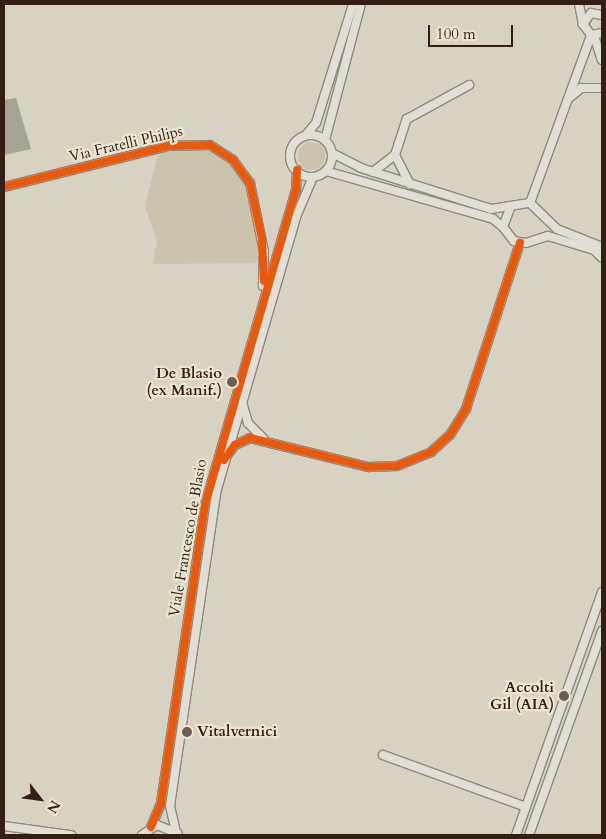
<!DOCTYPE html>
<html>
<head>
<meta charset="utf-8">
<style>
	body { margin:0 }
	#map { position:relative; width:606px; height:839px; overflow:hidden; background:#d7d2c1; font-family:Cardo,serif }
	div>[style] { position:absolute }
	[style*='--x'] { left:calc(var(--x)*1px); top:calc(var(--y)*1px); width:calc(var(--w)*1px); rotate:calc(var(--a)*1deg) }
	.green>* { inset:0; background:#ccc3ac }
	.building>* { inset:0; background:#a8a397 }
	.roads { filter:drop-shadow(1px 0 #8e897e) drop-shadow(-1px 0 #8e897e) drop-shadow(0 1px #8e897e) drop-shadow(0 -1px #8e897e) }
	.minor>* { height:8px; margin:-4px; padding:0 4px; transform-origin:4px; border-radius:4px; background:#e1ded5 }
	.minor>.ring { margin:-4px; padding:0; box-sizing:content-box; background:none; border:8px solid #e1ded5; border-radius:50% }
	.cycleway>* { height:8px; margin:-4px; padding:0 4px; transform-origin:4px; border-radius:4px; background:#e8590c }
	.dots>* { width:14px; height:14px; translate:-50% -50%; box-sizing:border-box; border:2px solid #ece5d0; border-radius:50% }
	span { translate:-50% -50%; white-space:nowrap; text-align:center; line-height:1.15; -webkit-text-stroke:4.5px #ece5d0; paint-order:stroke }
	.street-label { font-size:15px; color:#331d14 }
	.poi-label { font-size:15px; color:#331d14; font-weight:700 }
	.right { translate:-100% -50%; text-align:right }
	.left { translate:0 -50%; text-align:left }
	.frame { position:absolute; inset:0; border:5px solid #331d14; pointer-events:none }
	.north { position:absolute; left:15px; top:774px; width:50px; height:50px; -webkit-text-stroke:4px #ece5d0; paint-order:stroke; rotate:120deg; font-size:14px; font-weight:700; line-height:20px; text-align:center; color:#331d14 }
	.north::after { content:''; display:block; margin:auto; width:18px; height:22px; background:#331d14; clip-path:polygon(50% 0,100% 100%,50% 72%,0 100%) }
	.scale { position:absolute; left:428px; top:25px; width:85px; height:22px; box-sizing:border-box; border:2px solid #331d14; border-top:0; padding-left:6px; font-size:15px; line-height:18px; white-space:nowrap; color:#331d14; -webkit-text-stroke:4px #ece5d0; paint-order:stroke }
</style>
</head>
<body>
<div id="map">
	<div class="green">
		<div style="clip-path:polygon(307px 142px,318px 143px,325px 150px,325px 161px,317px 170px,305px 169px,298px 160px,299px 149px)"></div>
		<div style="clip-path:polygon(198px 147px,223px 155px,246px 185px,262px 255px,255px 263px,153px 264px,157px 241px,145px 206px,157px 157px,169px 148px)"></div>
	</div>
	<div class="building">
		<div style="clip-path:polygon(16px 98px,31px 149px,4px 155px,4px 100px)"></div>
	</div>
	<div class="roads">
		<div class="minor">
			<div style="--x:579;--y:4;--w:20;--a:79"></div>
			<div style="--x:602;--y:15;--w:11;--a:-170"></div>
			<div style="--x:591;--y:13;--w:14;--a:126"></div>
			<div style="--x:583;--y:24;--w:14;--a:54"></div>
			<div style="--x:591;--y:35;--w:11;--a:-10"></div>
			<div style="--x:594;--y:36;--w:25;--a:72"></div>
			<div style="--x:568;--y:99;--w:17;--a:-40"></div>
			<div style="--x:581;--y:88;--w:21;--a:0"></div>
			<div class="ring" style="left:290px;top:135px;width:34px;height:34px"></div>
			<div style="--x:305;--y:136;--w:17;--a:-50"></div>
			<div style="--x:316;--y:123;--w:125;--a:-72.7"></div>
			<div style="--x:325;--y:140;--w:141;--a:-75.2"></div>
			<div style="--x:332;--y:153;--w:33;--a:27"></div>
			<div style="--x:361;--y:168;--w:136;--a:17.5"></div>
			<div style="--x:491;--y:209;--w:39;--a:-9"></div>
			<div style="--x:530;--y:203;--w:37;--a:44"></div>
			<div style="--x:557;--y:229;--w:48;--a:21.8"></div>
			<div style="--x:395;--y:155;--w:33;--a:63"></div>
			<div style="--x:326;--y:171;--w:174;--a:16"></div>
			<div style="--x:493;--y:219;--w:13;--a:39"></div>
			<div style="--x:373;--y:172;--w:28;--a:-38"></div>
			<div style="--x:395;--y:155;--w:38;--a:-72"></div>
			<div style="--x:407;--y:119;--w:71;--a:-28.7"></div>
			<div style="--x:4;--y:187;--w:169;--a:-14"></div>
			<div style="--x:168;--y:146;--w:42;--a:-1.4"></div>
			<div style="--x:210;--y:145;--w:27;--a:33"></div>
			<div style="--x:233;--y:160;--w:29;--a:54"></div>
			<div style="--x:250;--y:183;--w:70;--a:78.5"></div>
			<div style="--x:264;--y:252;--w:34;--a:92"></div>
			<div style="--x:530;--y:203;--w:179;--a:-70"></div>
			<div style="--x:511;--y:206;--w:22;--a:111"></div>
			<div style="--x:503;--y:227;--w:18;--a:52"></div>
			<div style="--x:514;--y:241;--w:12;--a:9"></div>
			<div style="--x:526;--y:243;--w:23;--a:-18"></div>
			<div style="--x:548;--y:236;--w:48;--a:16.9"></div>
			<div style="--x:594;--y:250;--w:11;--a:45"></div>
			<div style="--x:242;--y:402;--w:22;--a:74"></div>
			<div style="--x:248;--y:423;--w:21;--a:45"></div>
			<div style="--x:228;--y:454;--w:11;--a:-52"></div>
			<div style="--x:235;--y:445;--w:17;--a:-25"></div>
			<div style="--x:250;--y:438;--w:122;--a:13.8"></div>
			<div style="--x:368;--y:467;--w:29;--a:-2"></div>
			<div style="--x:397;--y:466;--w:37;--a:-22"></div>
			<div style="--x:431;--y:452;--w:25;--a:-42"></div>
			<div style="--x:450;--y:435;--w:31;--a:-58"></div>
			<div style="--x:466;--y:409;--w:175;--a:-72"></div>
			<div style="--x:383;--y:755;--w:152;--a:20"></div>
			<div style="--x:4;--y:826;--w:68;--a:7.7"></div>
			<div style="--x:151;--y:827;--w:26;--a:-67"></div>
			<div style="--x:161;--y:803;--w:301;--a:-81.6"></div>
			<div style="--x:205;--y:505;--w:328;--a:-73.9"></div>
			<div style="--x:296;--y:190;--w:20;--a:-87"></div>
			<div style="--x:176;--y:832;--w:27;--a:-103"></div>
			<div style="--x:170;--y:806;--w:316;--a:-81.6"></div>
			<div style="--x:216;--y:493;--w:287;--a:-73.8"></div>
			<div style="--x:296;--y:217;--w:43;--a:-67"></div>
			<div style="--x:142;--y:835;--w:18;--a:-34"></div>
			<div style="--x:157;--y:825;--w:22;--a:22"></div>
			<div style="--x:516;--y:835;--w:258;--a:-70.5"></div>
			<div style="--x:529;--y:835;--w:217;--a:-70.3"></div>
		</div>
	</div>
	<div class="cycleway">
		<div style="--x:4;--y:187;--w:169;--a:-14"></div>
		<div style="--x:168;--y:146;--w:42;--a:-1.4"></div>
		<div style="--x:210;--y:145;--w:27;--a:33"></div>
		<div style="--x:233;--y:160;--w:29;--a:54"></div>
		<div style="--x:250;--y:183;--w:57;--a:77.9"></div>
		<div style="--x:262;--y:239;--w:42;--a:87.3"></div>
		<div style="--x:224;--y:460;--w:19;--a:-54"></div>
		<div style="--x:235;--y:445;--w:17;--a:-25"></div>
		<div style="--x:250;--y:438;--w:122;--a:13.8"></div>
		<div style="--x:368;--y:467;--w:29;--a:-2"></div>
		<div style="--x:397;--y:466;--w:37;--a:-22"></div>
		<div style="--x:431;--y:452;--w:25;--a:-42"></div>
		<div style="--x:450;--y:435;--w:31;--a:-58"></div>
		<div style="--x:466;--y:409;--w:175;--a:-72"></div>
		<div style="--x:151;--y:827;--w:26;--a:-67"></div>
		<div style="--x:161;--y:803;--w:301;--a:-81.6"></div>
		<div style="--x:205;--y:505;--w:328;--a:-73.9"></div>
		<div style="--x:296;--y:190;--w:20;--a:-87"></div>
	</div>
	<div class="dots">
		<div style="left:232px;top:382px;background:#6c5c51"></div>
		<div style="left:564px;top:696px;background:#6c5c51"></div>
		<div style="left:187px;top:732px;background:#6c5c51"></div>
	</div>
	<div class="street-label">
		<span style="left:126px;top:144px;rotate:-13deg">Via Fratelli Philips</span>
		<span style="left:188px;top:538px;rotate:-80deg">Viale Francesco de Blasio</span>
	</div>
	<div class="poi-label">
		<span class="right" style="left:222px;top:382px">De Blasio<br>(ex Manif.)</span>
		<span class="right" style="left:554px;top:696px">Accolti<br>Gil (AIA)</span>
		<span class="left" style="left:197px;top:732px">Vitalvernici</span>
	</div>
	<div class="frame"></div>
	<div class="north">N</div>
	<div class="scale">100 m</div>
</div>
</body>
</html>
